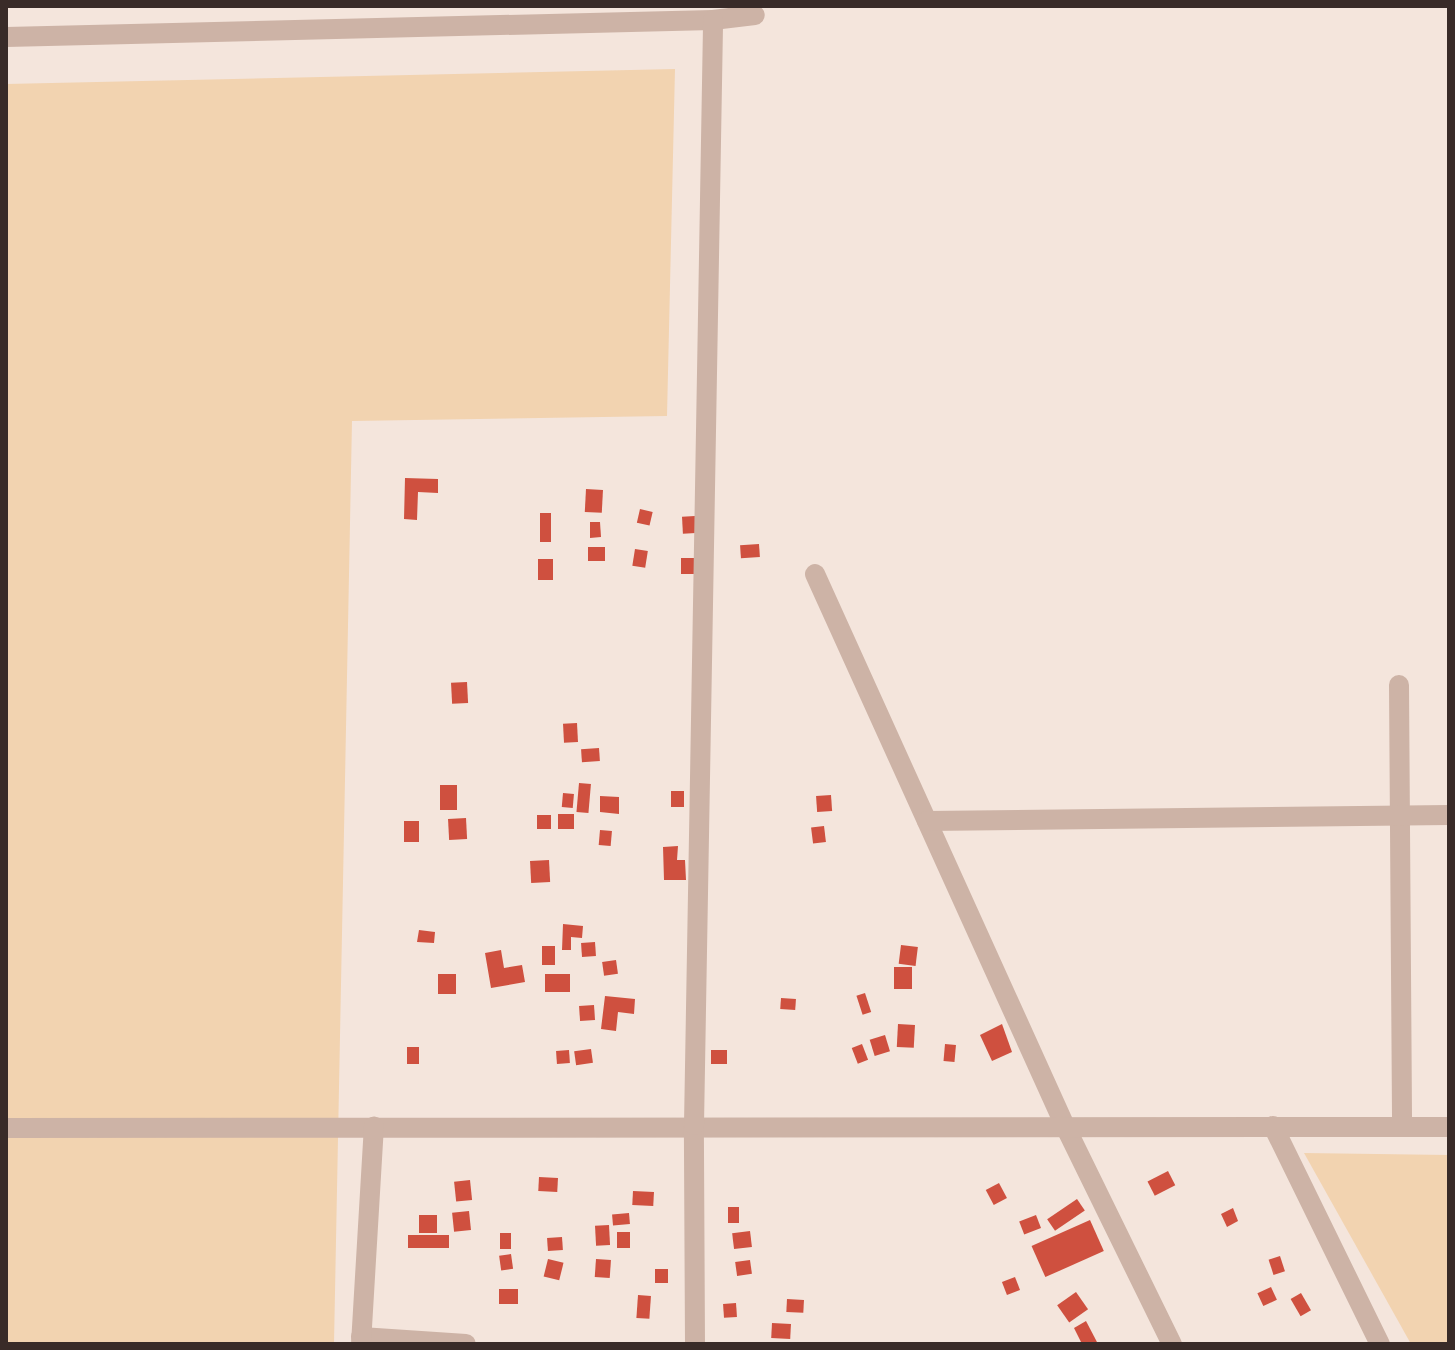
<!DOCTYPE html>
<html>
<head>
<meta charset="utf-8">
<style>
	body { margin:0 }
	#map { position:relative; width:1455px; height:1350px; overflow:hidden; background:#f4e5dc; font-family:"Exo 2",sans-serif }
	div>[style] { position:absolute }
	[style*='--x'] { left:calc(var(--x)*1px); top:calc(var(--y)*1px); width:calc(var(--w)*1px); rotate:calc(var(--a)*1deg) }
	.sand>* { inset:0; background:#f2d3b0 }
	.building>* { inset:0; background:#cf503f; transform-origin:0 0 }
	.street>* { height:20px; margin:-10px; padding:0 10px; transform-origin:10px; border-radius:10px; background:#cdb3a6 }
	span { translate:-50% -50%; white-space:nowrap; text-align:center; line-height:1.15; -webkit-text-stroke:7px #fbf0e8; paint-order:stroke }
	.frame { position:absolute; inset:0; border:8px solid #392b28; pointer-events:none }
</style>
</head>
<body>
<div id="map">
	<div class="sand">
		<div style="clip-path:polygon(675px 69px,667px 416px,352px 421px,334px 1344px,6px 1344px,6px 84px)"></div>
		<div style="clip-path:polygon(1304px 1153px,1449px 1155px,1449px 1344px,1411px 1344px)"></div>
	</div>
	<div class="building">
		<div style="clip-path:polygon(405px 478px,438px 479px,438px 493px,418px 492px,417px 520px,404px 519px)"></div>
		<div style="left:586px;top:489px;width:17px;height:23px;rotate:3deg"></div>
		<div style="left:640px;top:509px;width:13px;height:14px;rotate:13deg"></div>
		<div style="left:540px;top:513px;width:11px;height:29px"></div>
		<div style="left:695px;top:516px;width:17px;height:13px;rotate:87deg"></div>
		<div style="clip-path:polygon(590px 522px,600px 522px,601px 537px,590px 538px)"></div>
		<div style="left:759px;top:544px;width:13px;height:19px;rotate:86deg"></div>
		<div style="left:605px;top:547px;width:14px;height:17px;rotate:90deg"></div>
		<div style="left:635px;top:549px;width:13px;height:17px;rotate:9deg"></div>
		<div style="left:681px;top:558px;width:14px;height:16px"></div>
		<div style="left:538px;top:559px;width:15px;height:21px"></div>
		<div style="left:467px;top:682px;width:21px;height:16px;rotate:87deg"></div>
		<div style="left:577px;top:723px;width:19px;height:14px;rotate:87deg"></div>
		<div style="left:599px;top:748px;width:13px;height:18px;rotate:86deg"></div>
		<div style="left:579px;top:783px;width:12px;height:29px;rotate:5deg"></div>
		<div style="left:440px;top:785px;width:17px;height:25px"></div>
		<div style="left:671px;top:791px;width:13px;height:16px"></div>
		<div style="left:563px;top:793px;width:11px;height:14px;rotate:5deg"></div>
		<div style="left:831px;top:795px;width:16px;height:15px;rotate:86deg"></div>
		<div style="clip-path:polygon(600px 796px,619px 797px,619px 814px,600px 812px)"></div>
		<div style="left:558px;top:814px;width:16px;height:15px"></div>
		<div style="left:537px;top:815px;width:14px;height:14px"></div>
		<div style="left:466px;top:818px;width:21px;height:18px;rotate:87deg"></div>
		<div style="left:404px;top:821px;width:15px;height:21px"></div>
		<div style="left:824px;top:826px;width:16px;height:13px;rotate:83deg"></div>
		<div style="left:600px;top:830px;width:12px;height:15px;rotate:5deg"></div>
		<div style="clip-path:polygon(678px 846px,677px 860px,685px 860px,686px 880px,664px 880px,663px 847px)"></div>
		<div style="left:549px;top:860px;width:22px;height:19px;rotate:87deg"></div>
		<div style="clip-path:polygon(563px 924px,583px 926px,582px 938px,571px 937px,571px 950px,562px 950px)"></div>
		<div style="clip-path:polygon(419px 930px,435px 932px,434px 943px,417px 942px)"></div>
		<div style="left:595px;top:942px;width:14px;height:14px;rotate:86deg"></div>
		<div style="left:901px;top:945px;width:17px;height:19px;rotate:7deg"></div>
		<div style="left:542px;top:946px;width:13px;height:19px"></div>
		<div style="clip-path:polygon(501px 950px,504px 968px,522px 965px,525px 982px,491px 988px,485px 953px)"></div>
		<div style="left:616px;top:960px;width:14px;height:14px;rotate:82deg"></div>
		<div style="left:894px;top:967px;width:18px;height:22px"></div>
		<div style="left:438px;top:974px;width:18px;height:20px"></div>
		<div style="left:545px;top:974px;width:25px;height:18px"></div>
		<div style="left:865px;top:993px;width:20px;height:9px;rotate:72deg"></div>
		<div style="clip-path:polygon(605px 996px,635px 999px,634px 1014px,618px 1012px,616px 1031px,601px 1029px)"></div>
		<div style="left:781px;top:998px;width:15px;height:11px;rotate:4deg"></div>
		<div style="left:594px;top:1005px;width:15px;height:15px;rotate:86deg"></div>
		<div style="left:898px;top:1024px;width:17px;height:23px;rotate:3deg"></div>
		<div style="clip-path:polygon(1002px 1024px,1012px 1052px,992px 1061px,980px 1035px)"></div>
		<div style="left:885px;top:1035px;width:17px;height:16px;rotate:73deg"></div>
		<div style="left:862px;top:1044px;width:17px;height:11px;rotate:69deg"></div>
		<div style="left:945px;top:1044px;width:11px;height:17px;rotate:5deg"></div>
		<div style="left:407px;top:1047px;width:12px;height:17px"></div>
		<div style="left:591px;top:1049px;width:14px;height:17px;rotate:82deg"></div>
		<div style="left:569px;top:1050px;width:13px;height:13px;rotate:86deg"></div>
		<div style="left:711px;top:1050px;width:16px;height:14px"></div>
		<div style="left:1168px;top:1171px;width:16px;height:23px;rotate:63deg"></div>
		<div style="left:539px;top:1177px;width:19px;height:14px;rotate:3deg"></div>
		<div style="left:470px;top:1180px;width:20px;height:16px;rotate:84deg"></div>
		<div style="left:999px;top:1183px;width:17px;height:15px;rotate:62deg"></div>
		<div style="left:633px;top:1191px;width:21px;height:14px;rotate:3deg"></div>
		<div style="left:1077px;top:1199px;width:14px;height:36px;rotate:56deg"></div>
		<div style="left:728px;top:1207px;width:11px;height:16px"></div>
		<div style="clip-path:polygon(1233px 1208px,1238px 1221px,1227px 1227px,1221px 1214px)"></div>
		<div style="left:469px;top:1211px;width:19px;height:17px;rotate:84deg"></div>
		<div style="left:629px;top:1213px;width:11px;height:17px;rotate:85deg"></div>
		<div style="left:419px;top:1215px;width:18px;height:18px"></div>
		<div style="left:1036px;top:1215px;width:14px;height:18px;rotate:69deg"></div>
		<div style="left:1090px;top:1220px;width:34px;height:64px;rotate:66deg"></div>
		<div style="left:609px;top:1225px;width:20px;height:14px;rotate:87deg"></div>
		<div style="left:750px;top:1231px;width:16px;height:18px;rotate:83deg"></div>
		<div style="left:617px;top:1232px;width:13px;height:16px"></div>
		<div style="left:511px;top:1233px;width:16px;height:11px;rotate:90deg"></div>
		<div style="left:449px;top:1235px;width:13px;height:41px;rotate:90deg"></div>
		<div style="left:562px;top:1237px;width:13px;height:15px;rotate:86deg"></div>
		<div style="left:511px;top:1254px;width:15px;height:12px;rotate:82deg"></div>
		<div style="left:1280px;top:1256px;width:16px;height:12px;rotate:72deg"></div>
		<div style="left:548px;top:1259px;width:16px;height:18px;rotate:14deg"></div>
		<div style="left:596px;top:1259px;width:15px;height:18px;rotate:4deg"></div>
		<div style="left:750px;top:1260px;width:14px;height:15px;rotate:82deg"></div>
		<div style="left:655px;top:1269px;width:13px;height:14px"></div>
		<div style="left:1015px;top:1277px;width:14px;height:14px;rotate:69deg"></div>
		<div style="left:1271px;top:1287px;width:14px;height:15px;rotate:65deg"></div>
		<div style="left:499px;top:1289px;width:19px;height:15px"></div>
		<div style="left:1076px;top:1292px;width:21px;height:23px;rotate:55deg"></div>
		<div style="left:1301px;top:1293px;width:20px;height:12px;rotate:60deg"></div>
		<div style="left:638px;top:1295px;width:13px;height:23px;rotate:4deg"></div>
		<div style="left:787px;top:1299px;width:17px;height:13px;rotate:3deg"></div>
		<div style="left:736px;top:1303px;width:14px;height:13px;rotate:86deg"></div>
		<div style="clip-path:polygon(1086px 1321px,1098px 1344px,1082px 1344px,1074px 1328px)"></div>
		<div style="left:772px;top:1323px;width:19px;height:15px;rotate:3deg"></div>
	</div>
	<div class="street">
		<div style="--x:6;--y:37;--w:707;--a:-1.38"></div>
		<div style="--x:713;--y:20;--w:42;--a:-6.8"></div>
		<div style="--x:815;--y:574;--w:606;--a:65.63"></div>
		<div style="--x:1065;--y:1126;--w:243;--a:63.9"></div>
		<div style="--x:1399;--y:685;--w:442;--a:89.6"></div>
		<div style="--x:927;--y:821;--w:522;--a:-0.66"></div>
		<div style="--x:1273;--y:1126;--w:243;--a:63.9"></div>
		<div style="--x:6;--y:1128;--w:1443;--a:-0.04"></div>
		<div style="--x:361;--y:1337;--w:105;--a:3.8"></div>
		<div style="--x:361;--y:1344;--w:218;--a:-86.6"></div>
		<div style="--x:695;--y:1344;--w:219;--a:-90.3"></div>
		<div style="--x:694;--y:1125;--w:1105;--a:-89.01"></div>
	</div>
	<div class="frame"></div>
</div>
</body>
</html>
